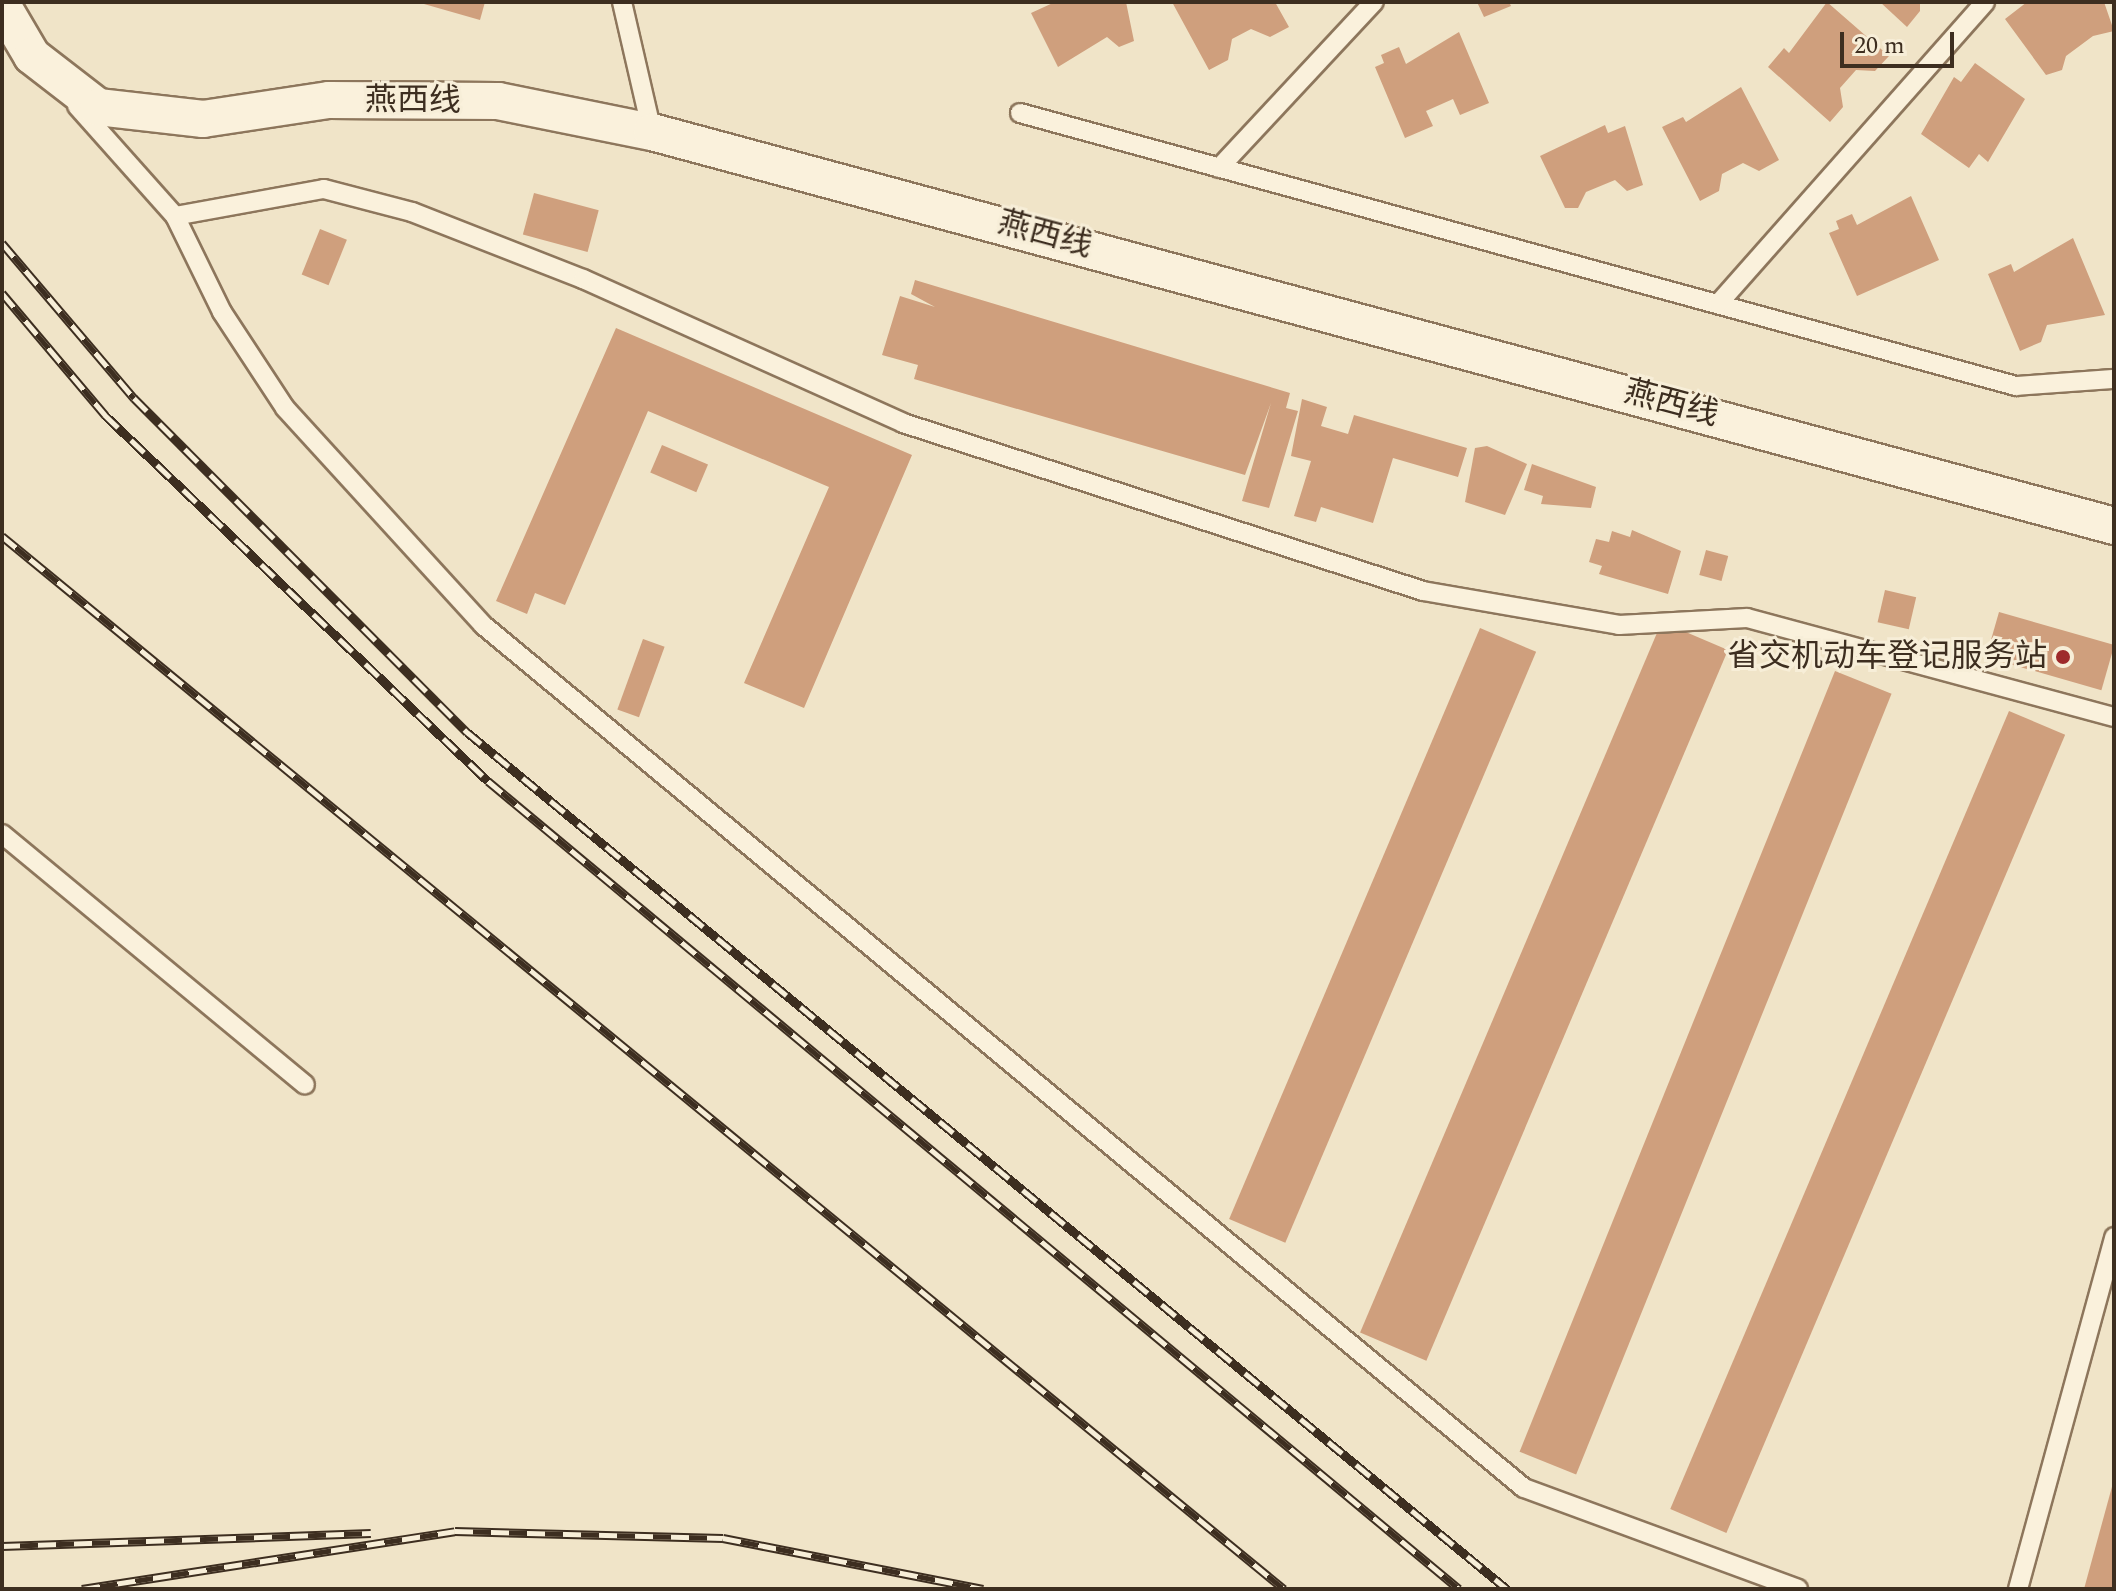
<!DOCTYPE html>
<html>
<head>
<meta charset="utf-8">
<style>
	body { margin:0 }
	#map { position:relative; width:2116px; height:1591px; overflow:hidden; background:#f0e4c8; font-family:Spectral,"Noto Sans SC",serif }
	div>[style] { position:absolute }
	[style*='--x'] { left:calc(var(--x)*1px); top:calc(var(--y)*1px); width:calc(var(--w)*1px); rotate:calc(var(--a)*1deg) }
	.building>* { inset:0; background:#cf9f7d; transform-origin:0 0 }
	.roads { filter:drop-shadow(2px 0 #8d765c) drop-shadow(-2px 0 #8d765c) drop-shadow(0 2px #8d765c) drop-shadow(0 -2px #8d765c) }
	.service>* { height:18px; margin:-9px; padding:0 9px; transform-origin:9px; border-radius:9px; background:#faf1dc }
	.minor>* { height:36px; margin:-18px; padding:0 18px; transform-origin:18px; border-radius:18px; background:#faf1dc }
	.rail>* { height:9px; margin-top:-4.5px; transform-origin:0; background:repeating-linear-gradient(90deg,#f7eed8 0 18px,#3d2e20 0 36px); box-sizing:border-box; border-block:2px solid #3d2e20 }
	.dots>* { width:22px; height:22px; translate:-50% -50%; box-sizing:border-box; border:4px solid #f7eed8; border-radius:50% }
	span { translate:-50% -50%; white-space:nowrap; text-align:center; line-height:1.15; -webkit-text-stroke:6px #f7eed8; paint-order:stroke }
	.street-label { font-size:32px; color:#3d2e20 }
	.poi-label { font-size:32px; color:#3d2e20 }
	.right { translate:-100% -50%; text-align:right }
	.frame { position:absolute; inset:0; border:4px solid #3d2e20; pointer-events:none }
	.scale { position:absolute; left:1840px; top:32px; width:114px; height:36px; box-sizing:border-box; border:4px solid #3d2e20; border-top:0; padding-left:10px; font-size:24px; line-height:28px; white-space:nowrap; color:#3d2e20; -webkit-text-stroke:6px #f7eed8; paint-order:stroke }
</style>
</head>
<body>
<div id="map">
	<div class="building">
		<div style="clip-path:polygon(417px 2px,485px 2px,480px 20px)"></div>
		<div style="clip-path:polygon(1055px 2px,1126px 2px,1134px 41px,1119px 47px,1107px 37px,1058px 67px,1031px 13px)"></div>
		<div style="clip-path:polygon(1172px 2px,1275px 2px,1289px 27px,1270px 37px,1251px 29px,1232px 39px,1228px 60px,1209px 70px)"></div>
		<div style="clip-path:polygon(1477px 2px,1509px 2px,1511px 6px,1484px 17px)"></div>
		<div style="clip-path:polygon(1827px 2px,1889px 56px,1875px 71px,1856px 70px,1840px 88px,1843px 107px,1830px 122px,1768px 67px,1784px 48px,1789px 53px)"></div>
		<div style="clip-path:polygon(1880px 2px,1920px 2px,1920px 11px,1907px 27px)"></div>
		<div style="clip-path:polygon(2027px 2px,2104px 2px,2114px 31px,2093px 36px,2066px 56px,2062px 70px,2046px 75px,2005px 19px)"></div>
		<div style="clip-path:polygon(1459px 32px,1489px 103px,1460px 115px,1453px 99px,1426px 111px,1433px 126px,1405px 138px,1375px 67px,1384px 63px,1381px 55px,1399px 47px,1406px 64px)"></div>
		<div style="clip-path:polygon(1975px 63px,2025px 99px,1988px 162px,1979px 154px,1969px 168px,1921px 134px,1954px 77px,1961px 82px)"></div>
		<div style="clip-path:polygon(1741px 87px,1779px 160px,1759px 171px,1743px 163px,1722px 174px,1719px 191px,1700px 201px,1662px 127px,1683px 117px,1686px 122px)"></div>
		<div style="clip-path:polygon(1605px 125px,1608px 133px,1625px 126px,1643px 185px,1627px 191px,1615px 180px,1586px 192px,1578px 208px,1565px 208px,1540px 156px)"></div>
		<div style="left:534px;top:193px;width:67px;height:43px;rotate:15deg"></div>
		<div style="clip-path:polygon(1911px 196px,1939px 260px,1857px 296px,1829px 233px,1839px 229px,1836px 221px,1852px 214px,1857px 225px)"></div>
		<div style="left:320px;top:229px;width:29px;height:49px;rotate:22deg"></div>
		<div style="clip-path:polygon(2073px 238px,2105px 315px,2047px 325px,2041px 342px,2020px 351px,1988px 274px,2011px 264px,2014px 272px)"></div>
		<div style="clip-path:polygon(915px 280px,1290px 393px,1286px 408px,1298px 411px,1269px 508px,1242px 501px,1271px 403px,1245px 475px,914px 379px,918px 365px,882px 355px,900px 296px,935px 307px,911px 294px)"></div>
		<div style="clip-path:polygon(616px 328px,912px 455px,804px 708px,744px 683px,829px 487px,648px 411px,565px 605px,535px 593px,527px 614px,496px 601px)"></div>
		<div style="clip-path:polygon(1302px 399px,1327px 407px,1321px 426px,1348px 434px,1354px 415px,1467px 448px,1458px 477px,1393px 458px,1373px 523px,1321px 507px,1316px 522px,1294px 516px,1311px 461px,1291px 456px)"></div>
		<div style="left:662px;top:445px;width:50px;height:30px;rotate:23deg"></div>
		<div style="clip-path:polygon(1487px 446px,1527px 464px,1505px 515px,1465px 502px,1475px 448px)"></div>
		<div style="clip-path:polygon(1532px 464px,1596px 487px,1591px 508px,1541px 504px,1543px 496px,1524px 490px)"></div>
		<div style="clip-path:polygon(1632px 530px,1681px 551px,1668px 594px,1599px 574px,1602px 566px,1589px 562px,1596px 539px,1609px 542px,1612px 531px,1630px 537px)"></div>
		<div style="left:1706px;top:550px;width:23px;height:26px;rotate:15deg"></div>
		<div style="left:1885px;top:590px;width:32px;height:33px;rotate:13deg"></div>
		<div style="left:1999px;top:612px;width:120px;height:47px;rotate:16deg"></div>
		<div style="left:1480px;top:628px;width:61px;height:642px;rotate:23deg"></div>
		<div style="left:643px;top:639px;width:23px;height:75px;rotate:20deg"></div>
		<div style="left:1728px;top:650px;width:772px;height:72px;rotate:113deg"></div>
		<div style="left:1835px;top:671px;width:61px;height:842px;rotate:22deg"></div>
		<div style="left:2009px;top:711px;width:61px;height:867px;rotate:23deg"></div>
		<div style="clip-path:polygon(2113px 1483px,2114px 1589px,2084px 1589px)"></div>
	</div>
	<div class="roads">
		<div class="service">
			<div style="--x:622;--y:2;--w:133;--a:77"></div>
			<div style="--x:77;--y:106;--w:147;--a:48.3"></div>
			<div style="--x:175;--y:216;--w:107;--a:63.9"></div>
			<div style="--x:222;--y:312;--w:115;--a:56.7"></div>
			<div style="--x:285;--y:408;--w:294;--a:47.6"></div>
			<div style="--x:483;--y:625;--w:1352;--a:39.66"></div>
			<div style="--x:1524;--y:1488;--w:292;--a:20.2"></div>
			<div style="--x:1020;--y:113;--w:1033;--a:15.33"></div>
			<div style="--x:2016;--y:386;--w:98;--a:-4.1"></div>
			<div style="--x:1219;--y:168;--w:227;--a:-47"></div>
			<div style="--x:175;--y:216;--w:151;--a:-10.3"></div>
			<div style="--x:324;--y:189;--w:91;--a:14.6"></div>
			<div style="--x:412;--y:212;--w:184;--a:21.4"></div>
			<div style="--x:583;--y:279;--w:351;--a:24.2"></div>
			<div style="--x:903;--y:423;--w:546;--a:17.9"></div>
			<div style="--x:1423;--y:591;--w:199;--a:9.8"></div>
			<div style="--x:1619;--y:625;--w:128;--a:-3.1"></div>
			<div style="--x:1747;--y:618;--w:380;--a:15.1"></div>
			<div style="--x:1718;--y:304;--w:403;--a:-48.5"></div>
			<div style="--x:2;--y:834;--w:393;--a:39.6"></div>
			<div style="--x:2018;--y:1589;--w:365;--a:-74.7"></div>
		</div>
		<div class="minor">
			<div style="--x:2;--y:5;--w:59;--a:59.5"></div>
			<div style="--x:32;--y:56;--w:83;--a:37.7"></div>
			<div style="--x:98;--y:107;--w:106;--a:6.5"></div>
			<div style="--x:203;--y:119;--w:127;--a:-8.6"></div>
			<div style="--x:329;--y:100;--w:169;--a:0.3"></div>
			<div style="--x:498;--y:101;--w:157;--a:11.4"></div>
			<div style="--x:652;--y:132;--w:1514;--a:15.08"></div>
		</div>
	</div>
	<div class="rail">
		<div style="--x:2;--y:243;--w:204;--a:49.6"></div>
		<div style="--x:134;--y:398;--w:472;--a:45.1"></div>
		<div style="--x:467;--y:732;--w:1348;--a:39.49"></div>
		<div style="--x:2;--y:293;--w:160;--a:49.8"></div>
		<div style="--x:105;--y:415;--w:530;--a:43.7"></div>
		<div style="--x:488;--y:781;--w:1263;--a:39.76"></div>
		<div style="--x:2;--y:536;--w:1659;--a:39.4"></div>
		<div style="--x:2;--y:1546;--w:369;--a:-2"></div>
		<div style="--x:82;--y:1589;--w:377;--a:-8.8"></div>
		<div style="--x:455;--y:1531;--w:268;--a:1.5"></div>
		<div style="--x:723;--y:1538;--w:265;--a:11.1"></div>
	</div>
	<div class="dots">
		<div style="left:2063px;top:657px;background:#9e2a2b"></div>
	</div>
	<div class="street-label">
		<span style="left:413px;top:101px">燕西线</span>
		<span style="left:1045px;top:235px;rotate:15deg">燕西线</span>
		<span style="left:1671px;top:404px;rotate:15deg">燕西线</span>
	</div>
	<div class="poi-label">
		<span class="right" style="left:2047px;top:657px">省交机动车登记服务站</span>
	</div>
	<div class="frame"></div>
	<div class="scale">20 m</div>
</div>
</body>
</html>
